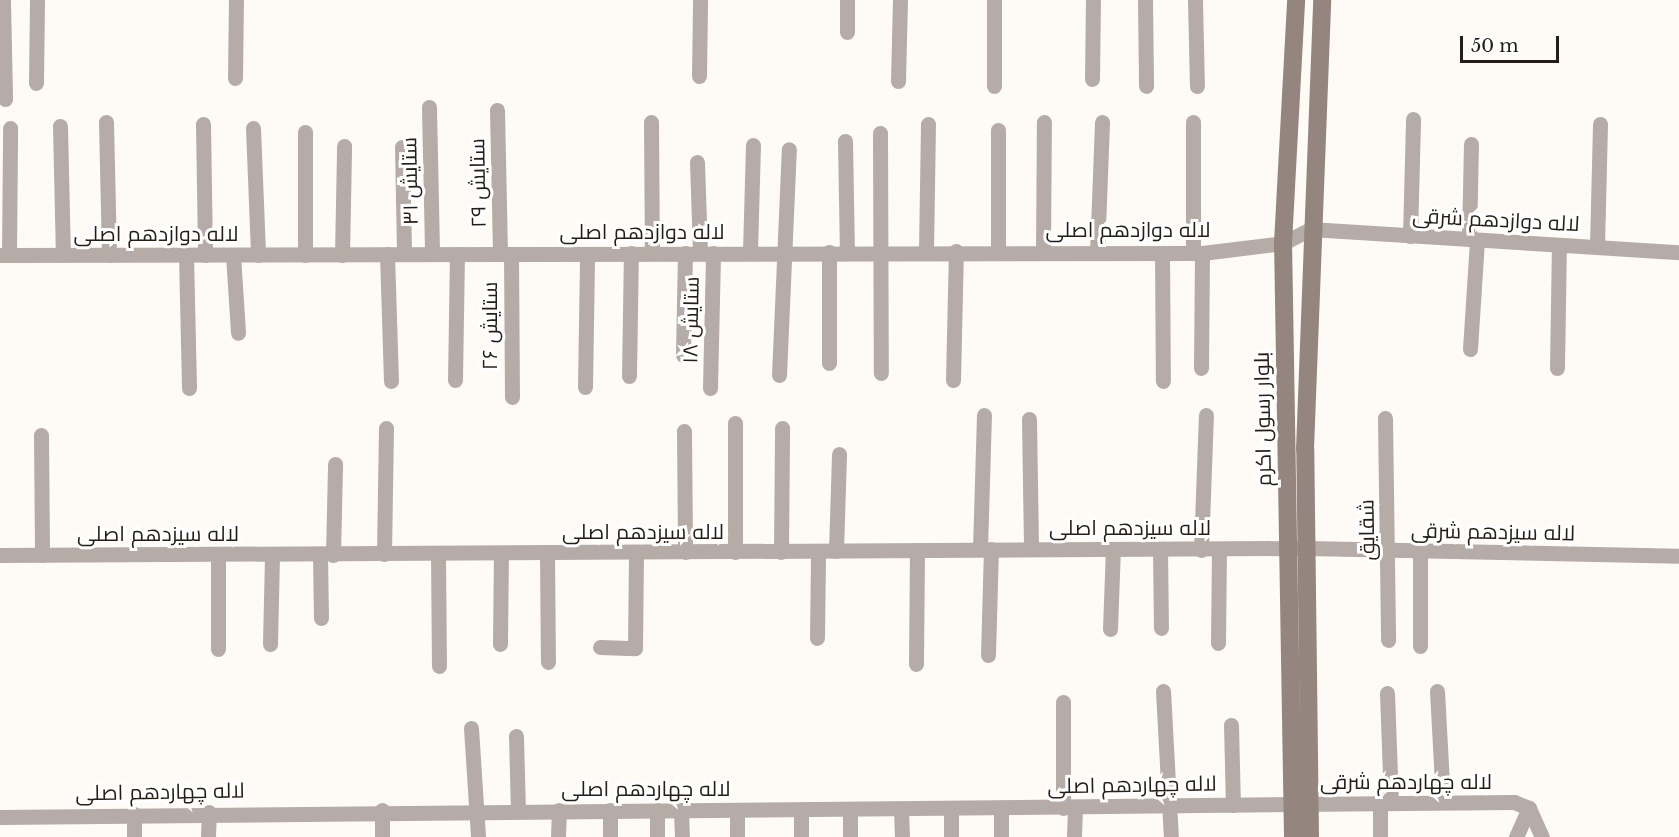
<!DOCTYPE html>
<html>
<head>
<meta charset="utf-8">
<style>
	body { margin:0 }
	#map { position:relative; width:1679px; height:837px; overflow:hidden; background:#fefbf7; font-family:"Libre Baskerville",Cairo,serif }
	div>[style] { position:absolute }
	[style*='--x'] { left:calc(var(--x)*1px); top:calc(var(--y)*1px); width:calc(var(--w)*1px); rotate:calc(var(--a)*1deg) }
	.minor>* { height:15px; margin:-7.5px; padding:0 7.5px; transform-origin:7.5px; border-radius:7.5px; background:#b6aca7 }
	.secondary>* { height:18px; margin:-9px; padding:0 9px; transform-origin:9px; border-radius:9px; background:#94867f }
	span { translate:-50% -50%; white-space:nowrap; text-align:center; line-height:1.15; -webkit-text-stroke:6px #fff; paint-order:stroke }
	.street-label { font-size:21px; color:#231e17 }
	.scale { position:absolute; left:1460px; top:36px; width:99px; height:27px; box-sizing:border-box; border:3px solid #231e17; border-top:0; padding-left:8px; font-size:18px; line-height:21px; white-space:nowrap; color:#231e17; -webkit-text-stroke:4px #fff; paint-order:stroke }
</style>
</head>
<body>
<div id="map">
	<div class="minor">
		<div style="--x:3;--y:0;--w:99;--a:88.8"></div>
		<div style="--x:847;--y:0;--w:32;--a:90"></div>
		<div style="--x:1145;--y:0;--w:86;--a:89.3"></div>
		<div style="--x:1195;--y:0;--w:86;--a:88.7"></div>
		<div style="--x:699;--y:76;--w:76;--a:-89.2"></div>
		<div style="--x:235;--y:78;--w:78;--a:-89.3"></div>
		<div style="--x:1092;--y:79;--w:79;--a:-89.3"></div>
		<div style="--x:898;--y:81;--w:81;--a:-88.6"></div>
		<div style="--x:36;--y:83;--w:83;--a:-89.3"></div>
		<div style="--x:994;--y:86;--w:86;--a:-90"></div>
		<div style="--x:429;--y:107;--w:147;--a:88.8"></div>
		<div style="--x:497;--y:110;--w:144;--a:88.8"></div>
		<div style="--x:106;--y:122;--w:133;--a:88.7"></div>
		<div style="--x:651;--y:122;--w:131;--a:89.6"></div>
		<div style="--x:203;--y:124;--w:131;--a:89.1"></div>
		<div style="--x:60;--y:126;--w:129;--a:88.7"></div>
		<div style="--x:253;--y:128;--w:127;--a:87.7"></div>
		<div style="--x:880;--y:133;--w:240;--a:89.8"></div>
		<div style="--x:845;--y:141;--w:110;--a:89"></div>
		<div style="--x:402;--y:147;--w:107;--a:88.9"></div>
		<div style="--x:697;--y:162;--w:91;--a:88.1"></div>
		<div style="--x:1410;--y:236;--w:117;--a:-88.5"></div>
		<div style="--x:1469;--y:239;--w:95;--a:-88.8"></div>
		<div style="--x:1597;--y:247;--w:123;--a:-88.6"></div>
		<div style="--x:926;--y:251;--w:127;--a:-89.1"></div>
		<div style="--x:998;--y:251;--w:121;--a:-90"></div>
		<div style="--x:750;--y:252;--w:107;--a:-88.4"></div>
		<div style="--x:829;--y:252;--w:111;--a:90"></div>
		<div style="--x:1043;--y:252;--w:130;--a:-89.6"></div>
		<div style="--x:1097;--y:253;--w:131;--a:-87.8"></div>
		<div style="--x:1162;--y:253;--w:128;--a:89.6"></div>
		<div style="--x:1193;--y:253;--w:131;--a:-90"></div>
		<div style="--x:387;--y:254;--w:127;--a:88.2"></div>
		<div style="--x:511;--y:254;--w:143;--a:89.6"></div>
		<div style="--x:0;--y:255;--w:1202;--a:-0.1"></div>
		<div style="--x:1202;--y:253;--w:82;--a:-7"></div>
		<div style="--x:1283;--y:243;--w:30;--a:-27"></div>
		<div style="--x:1310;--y:229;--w:370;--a:3.6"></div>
		<div style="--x:9;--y:255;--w:127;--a:-89.5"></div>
		<div style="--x:186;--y:255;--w:133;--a:88.7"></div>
		<div style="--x:233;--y:255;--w:78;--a:86.3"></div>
		<div style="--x:305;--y:255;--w:123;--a:-90"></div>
		<div style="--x:342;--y:255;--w:109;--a:-88.9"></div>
		<div style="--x:1470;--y:349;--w:109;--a:-86.3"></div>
		<div style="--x:683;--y:355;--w:102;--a:-88.9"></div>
		<div style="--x:1201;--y:368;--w:115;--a:-89.5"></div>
		<div style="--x:1557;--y:368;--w:123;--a:-89.1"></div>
		<div style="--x:779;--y:375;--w:226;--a:-87.5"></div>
		<div style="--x:629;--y:376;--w:123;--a:-89.1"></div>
		<div style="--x:455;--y:380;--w:126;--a:-89.1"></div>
		<div style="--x:953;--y:380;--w:129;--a:-88.7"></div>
		<div style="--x:585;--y:387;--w:133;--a:-89.1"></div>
		<div style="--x:710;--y:388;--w:135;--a:-88.7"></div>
		<div style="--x:1385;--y:418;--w:222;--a:89.2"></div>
		<div style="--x:1029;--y:419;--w:130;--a:89.1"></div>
		<div style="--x:684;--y:431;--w:121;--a:89.5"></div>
		<div style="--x:41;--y:435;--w:120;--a:89.5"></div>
		<div style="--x:980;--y:549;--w:134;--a:-88.3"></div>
		<div style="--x:1160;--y:549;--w:79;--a:89.3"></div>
		<div style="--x:1201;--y:550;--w:135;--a:-87.9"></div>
		<div style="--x:836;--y:551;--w:97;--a:-88.2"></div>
		<div style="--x:735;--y:552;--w:129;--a:-90"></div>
		<div style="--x:781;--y:552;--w:124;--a:-89.5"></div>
		<div style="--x:1420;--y:552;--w:94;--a:90"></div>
		<div style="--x:547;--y:553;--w:109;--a:89.5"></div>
		<div style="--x:384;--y:554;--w:126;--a:-89.1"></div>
		<div style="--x:438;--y:554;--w:112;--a:89.5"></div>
		<div style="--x:0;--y:555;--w:1306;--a:-0.31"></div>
		<div style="--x:1306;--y:548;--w:373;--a:1.2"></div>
		<div style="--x:218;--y:555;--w:94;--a:90"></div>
		<div style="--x:320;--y:555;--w:63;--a:89.1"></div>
		<div style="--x:333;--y:555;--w:91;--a:-88.7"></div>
		<div style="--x:1110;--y:629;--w:80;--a:-87.9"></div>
		<div style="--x:817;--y:638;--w:86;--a:-89.3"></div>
		<div style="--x:1218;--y:643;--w:94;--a:-89.4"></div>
		<div style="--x:270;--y:644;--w:89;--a:-88.7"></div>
		<div style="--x:500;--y:644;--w:90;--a:-89.4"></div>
		<div style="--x:600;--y:647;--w:35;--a:2"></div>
		<div style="--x:635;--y:648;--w:95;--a:-89.4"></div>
		<div style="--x:988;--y:655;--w:106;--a:-88.4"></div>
		<div style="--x:916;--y:664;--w:114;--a:-89.5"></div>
		<div style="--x:1163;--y:691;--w:146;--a:86.9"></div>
		<div style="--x:1437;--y:691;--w:111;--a:86.9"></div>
		<div style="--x:1387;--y:693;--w:110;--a:87.9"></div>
		<div style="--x:1063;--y:702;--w:106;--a:90"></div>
		<div style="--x:1231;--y:725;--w:80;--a:88.6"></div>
		<div style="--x:471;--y:728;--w:109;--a:86.3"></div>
		<div style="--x:516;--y:736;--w:74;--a:88.5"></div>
		<div style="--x:1380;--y:803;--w:34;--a:90"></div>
		<div style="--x:901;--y:809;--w:28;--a:88"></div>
		<div style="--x:681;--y:810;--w:27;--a:88"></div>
		<div style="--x:0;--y:817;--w:1514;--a:-0.57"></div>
		<div style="--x:1514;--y:802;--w:16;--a:22"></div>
		<div style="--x:1529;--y:808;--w:32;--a:66"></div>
		<div style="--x:134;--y:837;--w:23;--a:-90"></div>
		<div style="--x:208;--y:837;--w:25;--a:-88"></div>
		<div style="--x:382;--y:837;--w:27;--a:-90"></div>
		<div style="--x:558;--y:837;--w:27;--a:-88"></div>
		<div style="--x:610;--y:837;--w:27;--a:-90"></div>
		<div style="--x:657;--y:837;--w:27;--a:-90"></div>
		<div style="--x:737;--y:837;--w:27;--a:-90"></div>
		<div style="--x:801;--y:837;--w:27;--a:-90"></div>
		<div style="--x:850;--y:837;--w:28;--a:-90"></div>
		<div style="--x:951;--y:837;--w:28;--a:-90"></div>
		<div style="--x:1001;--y:837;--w:29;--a:-90"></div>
		<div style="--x:1074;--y:837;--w:30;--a:-88"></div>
		<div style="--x:1516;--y:837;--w:32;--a:-66"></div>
	</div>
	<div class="secondary">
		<div style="--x:1293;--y:837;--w:594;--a:-90.96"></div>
		<div style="--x:1283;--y:243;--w:243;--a:-86.9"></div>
		<div style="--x:1310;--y:837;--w:388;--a:-90.7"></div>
		<div style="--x:1305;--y:449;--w:449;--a:-87.8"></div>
	</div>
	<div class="street-label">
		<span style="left:410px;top:181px;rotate:-91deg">ستایش ۳۱</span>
		<span style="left:478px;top:183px;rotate:-91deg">ستایش ۲۹</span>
		<span style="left:1496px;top:220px;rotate:3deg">لاله دوازدهم شرقی</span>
		<span style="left:1128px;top:230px">لاله دوازدهم اصلی</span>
		<span style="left:642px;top:232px">لاله دوازدهم اصلی</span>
		<span style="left:156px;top:234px">لاله دوازدهم اصلی</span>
		<span style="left:691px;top:320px;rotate:-89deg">ستایش ۱۸</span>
		<span style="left:490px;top:326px;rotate:-90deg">ستایش ۲۶</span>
		<span style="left:1263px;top:419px;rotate:-91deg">بلوار رسول اکرم</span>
		<span style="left:1130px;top:528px">لاله سیزدهم اصلی</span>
		<span style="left:1367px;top:530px;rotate:-91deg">شقایق</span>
		<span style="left:643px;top:532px">لاله سیزدهم اصلی</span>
		<span style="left:1493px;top:532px;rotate:1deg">لاله سیزدهم شرقی</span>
		<span style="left:158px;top:534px">لاله سیزدهم اصلی</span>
		<span style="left:1406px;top:782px">لاله چهاردهم شرقی</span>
		<span style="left:1132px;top:785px;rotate:-1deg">لاله چهاردهم اصلی</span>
		<span style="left:646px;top:789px">لاله چهاردهم اصلی</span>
		<span style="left:160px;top:792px;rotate:-1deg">لاله چهاردهم اصلی</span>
	</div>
	<div class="scale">50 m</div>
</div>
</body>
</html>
